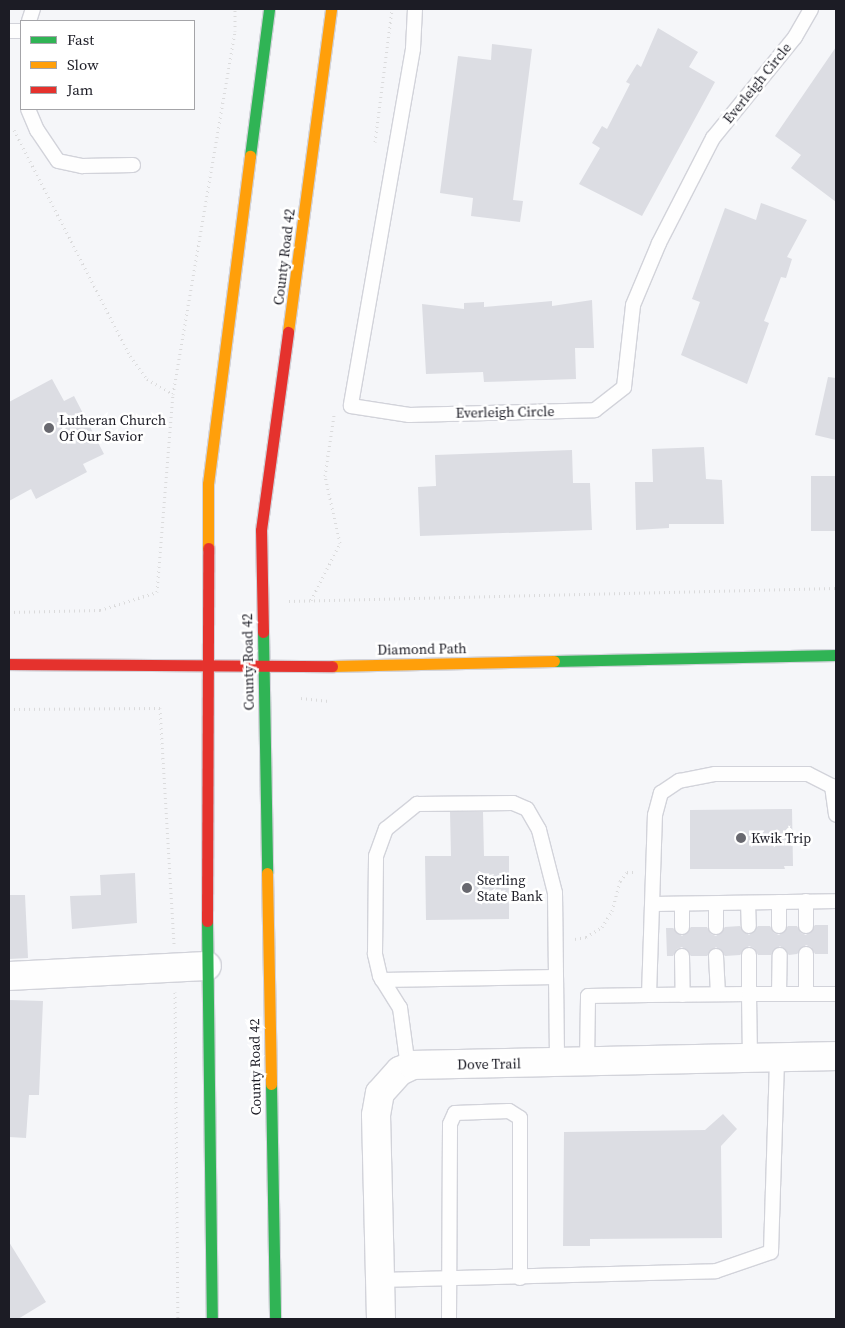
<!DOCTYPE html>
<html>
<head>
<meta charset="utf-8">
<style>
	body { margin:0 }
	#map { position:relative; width:845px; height:1328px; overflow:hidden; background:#f5f6f9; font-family:"Source Serif 4",serif }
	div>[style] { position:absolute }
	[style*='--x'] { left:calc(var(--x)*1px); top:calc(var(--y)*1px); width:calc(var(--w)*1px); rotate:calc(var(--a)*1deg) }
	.building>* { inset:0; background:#dcdde3; transform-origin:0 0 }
	.path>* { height:3px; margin-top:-1.5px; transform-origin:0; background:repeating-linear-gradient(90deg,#dbdbdc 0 1px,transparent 0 5px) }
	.roads { filter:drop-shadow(1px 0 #d2d3da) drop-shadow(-1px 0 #d2d3da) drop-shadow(0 1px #d2d3da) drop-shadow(0 -1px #d2d3da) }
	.lane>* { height:14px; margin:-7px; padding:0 7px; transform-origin:7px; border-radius:7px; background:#fefefe }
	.street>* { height:28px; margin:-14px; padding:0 14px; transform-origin:14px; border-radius:14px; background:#fefefe }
	.fast>* { height:11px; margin:-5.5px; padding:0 5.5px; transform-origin:5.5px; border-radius:5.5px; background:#30b455 }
	.slow>* { height:11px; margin:-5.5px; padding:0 5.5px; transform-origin:5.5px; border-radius:5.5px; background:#ff9f0a }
	.jam>* { height:11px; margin:-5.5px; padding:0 5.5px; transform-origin:5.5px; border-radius:5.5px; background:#e5322d }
	.dots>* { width:14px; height:14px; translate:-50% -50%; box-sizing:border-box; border:2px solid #fff; border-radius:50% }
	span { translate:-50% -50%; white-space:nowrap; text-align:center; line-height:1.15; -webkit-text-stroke:5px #fff; paint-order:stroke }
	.street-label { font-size:14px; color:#1c1c25 }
	.poi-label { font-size:14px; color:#1c1c25 }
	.left { translate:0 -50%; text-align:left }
	.frame { position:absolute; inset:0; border:10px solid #1c1c25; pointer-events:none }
	.legend { position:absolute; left:20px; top:20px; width:175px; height:90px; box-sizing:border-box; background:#fff; border:1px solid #a4a4a8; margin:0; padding:6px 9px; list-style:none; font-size:15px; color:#1c1c25 }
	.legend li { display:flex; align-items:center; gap:10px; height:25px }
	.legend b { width:25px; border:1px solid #a4a4a8 }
</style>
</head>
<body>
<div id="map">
	<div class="building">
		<div style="clip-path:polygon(658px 28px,698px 52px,689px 67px,715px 82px,642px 216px,579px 184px,600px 148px,592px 143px,602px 126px,607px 129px,630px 84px,626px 82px,637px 64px,641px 67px)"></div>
		<div style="clip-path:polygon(492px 44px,532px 49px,513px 200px,523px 201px,520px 222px,471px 216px,473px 198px,440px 193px,458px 56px,491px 60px)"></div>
		<div style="clip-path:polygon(836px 47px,836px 202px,791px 168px,801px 155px,775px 136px)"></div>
		<div style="clip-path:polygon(761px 203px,807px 220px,787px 257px,792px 259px,786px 278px,781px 277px,764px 321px,769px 323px,747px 384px,681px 355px,700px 302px,692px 299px,725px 208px,756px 220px)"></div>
		<div style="clip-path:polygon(592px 300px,594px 348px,575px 348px,576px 379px,484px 382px,483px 372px,426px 374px,422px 304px,464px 309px,464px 303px,484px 302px,484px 307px,552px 301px,552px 306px)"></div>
		<div style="clip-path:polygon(828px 377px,836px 378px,836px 440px,815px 435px)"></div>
		<div style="clip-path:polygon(52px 379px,64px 401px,74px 396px,104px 454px,83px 464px,87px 472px,36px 499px,31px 489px,9px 501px,9px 402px)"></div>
		<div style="clip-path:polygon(704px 447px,706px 479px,722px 480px,724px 524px,669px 524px,669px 528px,636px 530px,635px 482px,653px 482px,652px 449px)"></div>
		<div style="clip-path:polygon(572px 450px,573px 483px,590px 483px,592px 530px,420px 536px,418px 487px,436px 486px,435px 455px)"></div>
		<div style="left:811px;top:476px;width:25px;height:55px"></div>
		<div style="clip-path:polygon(792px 809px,793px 866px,784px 866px,785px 869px,690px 869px,690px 810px)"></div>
		<div style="clip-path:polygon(450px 812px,483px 812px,484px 856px,509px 856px,509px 919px,426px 920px,425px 856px,451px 856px)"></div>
		<div style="clip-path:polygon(135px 873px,137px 923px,72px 929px,70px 896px,101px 895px,100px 875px)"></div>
		<div style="clip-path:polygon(9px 895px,25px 895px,28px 958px,9px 959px)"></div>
		<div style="clip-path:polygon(815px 925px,828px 925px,828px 954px,815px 954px,811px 947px,806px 945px,797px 954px,789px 955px,780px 946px,771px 955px,758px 955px,754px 948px,749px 946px,740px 955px,725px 956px,716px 947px,707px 956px,691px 956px,682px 947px,677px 949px,673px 956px,667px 956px,666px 928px,673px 928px,682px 936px,691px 927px,707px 927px,711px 934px,716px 936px,725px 927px,740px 926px,749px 935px,758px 926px,770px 926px,774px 933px,779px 935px,788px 926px,797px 926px,801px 933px,806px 935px)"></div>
		<div style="clip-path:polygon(9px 1000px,43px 1001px,39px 1095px,29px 1095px,26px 1138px,9px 1137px)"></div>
		<div style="clip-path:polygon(723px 1114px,737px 1129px,721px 1146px,722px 1238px,590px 1239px,590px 1246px,563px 1246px,564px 1132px,705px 1130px)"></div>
		<div style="clip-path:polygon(9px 1242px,46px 1302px,18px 1319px,9px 1319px)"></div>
	</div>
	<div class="path">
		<div style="--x:14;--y:130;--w:254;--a:62.8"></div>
		<div style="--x:130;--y:356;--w:29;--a:54"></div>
		<div style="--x:147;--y:379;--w:30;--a:30"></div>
		<div style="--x:375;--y:142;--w:134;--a:-82.7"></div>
		<div style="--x:311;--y:600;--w:64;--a:-63"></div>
		<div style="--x:340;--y:543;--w:69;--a:-102.6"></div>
		<div style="--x:325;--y:476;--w:62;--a:-81.6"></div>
		<div style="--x:289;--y:601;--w:547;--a:-1.36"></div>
		<div style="--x:9;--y:612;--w:91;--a:-1.3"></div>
		<div style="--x:100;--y:610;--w:60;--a:-17.5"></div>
		<div style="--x:157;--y:592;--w:199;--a:-85.4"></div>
		<div style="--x:173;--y:394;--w:368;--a:-80.3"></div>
		<div style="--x:235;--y:31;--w:22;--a:-90"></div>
		<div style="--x:301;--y:698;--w:28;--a:6"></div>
		<div style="--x:9;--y:709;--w:151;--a:-0.4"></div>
		<div style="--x:160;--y:708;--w:236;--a:86.6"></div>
		<div style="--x:575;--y:939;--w:11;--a:-10"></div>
		<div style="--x:586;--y:937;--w:19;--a:-32"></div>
		<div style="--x:602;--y:927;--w:19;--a:-58"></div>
		<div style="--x:612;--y:911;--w:31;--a:-75"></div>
		<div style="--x:620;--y:881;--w:11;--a:-52"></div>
		<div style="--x:627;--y:872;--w:7;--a:0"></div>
		<div style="--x:175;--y:992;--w:327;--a:89.5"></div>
	</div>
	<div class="roads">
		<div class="lane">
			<div style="--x:415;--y:9;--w:40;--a:92.9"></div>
			<div style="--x:413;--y:49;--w:362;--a:99.9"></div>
			<div style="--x:351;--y:406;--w:59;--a:8.8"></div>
			<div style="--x:409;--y:415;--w:186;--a:-1.5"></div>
			<div style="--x:595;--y:410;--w:37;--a:-38"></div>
			<div style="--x:624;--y:387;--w:82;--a:-83.7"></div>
			<div style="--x:633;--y:305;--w:67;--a:-67.2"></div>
			<div style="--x:659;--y:243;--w:118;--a:-62.8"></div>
			<div style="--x:713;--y:138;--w:130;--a:-50.9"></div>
			<div style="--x:795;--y:37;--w:32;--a:-60"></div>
			<div style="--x:29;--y:21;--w:13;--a:-72"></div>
			<div style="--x:9;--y:31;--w:12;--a:0"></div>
			<div style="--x:28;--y:109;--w:23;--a:67"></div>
			<div style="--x:37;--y:130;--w:37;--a:56"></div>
			<div style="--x:58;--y:161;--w:25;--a:12"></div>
			<div style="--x:82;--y:166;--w:51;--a:-1.1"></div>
			<div style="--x:806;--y:901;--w:25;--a:90"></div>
			<div style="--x:779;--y:902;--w:24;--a:90"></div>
			<div style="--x:748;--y:903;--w:23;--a:88"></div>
			<div style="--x:653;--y:904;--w:183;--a:-0.9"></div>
			<div style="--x:682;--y:904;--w:23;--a:90"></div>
			<div style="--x:716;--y:904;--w:23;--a:90"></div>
			<div style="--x:682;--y:956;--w:39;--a:89"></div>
			<div style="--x:716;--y:956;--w:38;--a:87"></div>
			<div style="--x:382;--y:980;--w:174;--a:-1"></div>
			<div style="--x:779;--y:994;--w:39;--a:-89"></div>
			<div style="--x:806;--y:994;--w:40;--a:-90"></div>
			<div style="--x:649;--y:995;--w:100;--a:-0.6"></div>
			<div style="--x:749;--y:994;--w:39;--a:-90"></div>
			<div style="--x:750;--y:1058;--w:64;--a:-90.9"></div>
			<div style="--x:749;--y:994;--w:87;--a:0"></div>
			<div style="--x:587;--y:1062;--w:66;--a:-89.1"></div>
			<div style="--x:588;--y:996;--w:61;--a:-0.9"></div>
			<div style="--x:649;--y:995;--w:180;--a:-88.1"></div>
			<div style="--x:655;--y:815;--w:23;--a:-75"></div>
			<div style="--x:661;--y:793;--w:22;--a:-34"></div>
			<div style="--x:679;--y:781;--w:37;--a:-11"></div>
			<div style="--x:715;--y:774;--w:93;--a:0"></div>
			<div style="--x:808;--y:774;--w:27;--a:27"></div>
			<div style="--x:832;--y:786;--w:29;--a:82"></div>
			<div style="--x:408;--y:1067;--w:60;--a:-97.7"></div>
			<div style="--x:400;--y:1008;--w:38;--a:-122"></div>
			<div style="--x:380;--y:976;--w:23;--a:-103"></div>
			<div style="--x:375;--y:954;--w:98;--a:-89.4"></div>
			<div style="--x:376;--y:856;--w:29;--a:-70"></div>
			<div style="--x:386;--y:829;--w:40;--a:-39"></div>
			<div style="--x:417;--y:804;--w:96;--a:-0.6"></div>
			<div style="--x:513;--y:803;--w:15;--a:23"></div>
			<div style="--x:527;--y:809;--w:24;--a:60"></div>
			<div style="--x:539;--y:830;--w:65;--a:75.7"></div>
			<div style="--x:555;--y:893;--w:169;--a:89.3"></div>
			<div style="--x:380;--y:1280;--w:336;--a:-1.5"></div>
			<div style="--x:716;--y:1271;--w:58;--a:-19.1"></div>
			<div style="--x:771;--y:1252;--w:194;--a:-88.2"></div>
			<div style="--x:449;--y:1319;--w:195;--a:-89.7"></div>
			<div style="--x:450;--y:1124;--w:12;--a:-66"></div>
			<div style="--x:455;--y:1113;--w:54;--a:-2.1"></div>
			<div style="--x:509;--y:1111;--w:13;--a:32"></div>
			<div style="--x:520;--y:1118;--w:160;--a:90"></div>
		</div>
		<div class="street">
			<div style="--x:9;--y:976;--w:198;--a:-2.9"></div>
			<div style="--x:381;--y:1319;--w:204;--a:-91.4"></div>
			<div style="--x:376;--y:1115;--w:22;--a:-80"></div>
			<div style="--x:380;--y:1093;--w:30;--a:-48"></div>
			<div style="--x:400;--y:1071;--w:14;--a:-25"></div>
			<div style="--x:413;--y:1065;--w:423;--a:-1.2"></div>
		</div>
		<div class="fast">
			<div style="--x:250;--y:156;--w:148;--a:-82.6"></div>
			<div style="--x:263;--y:632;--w:241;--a:89"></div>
			<div style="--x:554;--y:661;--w:282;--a:-1.2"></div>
			<div style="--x:207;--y:921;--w:398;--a:89.3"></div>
			<div style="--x:271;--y:1084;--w:235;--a:89"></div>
		</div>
		<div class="slow">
			<div style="--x:288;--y:332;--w:326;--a:-82.4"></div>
			<div style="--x:208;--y:548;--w:64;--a:-90"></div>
			<div style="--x:208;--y:484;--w:331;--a:-82.7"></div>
			<div style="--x:332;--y:666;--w:222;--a:-1.3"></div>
			<div style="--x:267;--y:873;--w:211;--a:88.9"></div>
		</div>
		<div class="jam">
			<div style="--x:263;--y:632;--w:102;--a:-91.1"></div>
			<div style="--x:261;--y:530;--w:200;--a:-82.2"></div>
			<div style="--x:9;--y:664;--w:323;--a:0.4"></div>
			<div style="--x:207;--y:921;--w:373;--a:-89.8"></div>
		</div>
	</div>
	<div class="dots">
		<div style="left:49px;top:428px;background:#68686f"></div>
		<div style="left:741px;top:838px;background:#68686f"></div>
		<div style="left:467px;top:888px;background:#68686f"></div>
	</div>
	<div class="street-label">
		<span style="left:757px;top:83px;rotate:-51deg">Everleigh Circle</span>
		<span style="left:284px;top:257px;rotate:-83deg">County Road 42</span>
		<span style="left:505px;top:412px;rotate:-1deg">Everleigh Circle</span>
		<span style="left:422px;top:649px;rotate:-1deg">Diamond Path</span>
		<span style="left:248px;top:662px;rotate:-91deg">County Road 42</span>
		<span style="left:489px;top:1064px;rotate:-1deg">Dove Trail</span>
		<span style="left:255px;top:1067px;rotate:-91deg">County Road 42</span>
	</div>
	<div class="poi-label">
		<span class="left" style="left:59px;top:428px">Lutheran Church<br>Of Our Savior</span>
		<span class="left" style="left:751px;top:838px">Kwik Trip</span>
		<span class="left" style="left:477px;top:888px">Sterling<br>State Bank</span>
	</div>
	<div class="frame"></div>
	<ul class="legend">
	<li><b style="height:6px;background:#30b455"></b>Fast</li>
	<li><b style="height:6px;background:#ff9f0a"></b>Slow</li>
	<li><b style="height:6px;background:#e5322d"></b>Jam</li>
	</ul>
</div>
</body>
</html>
